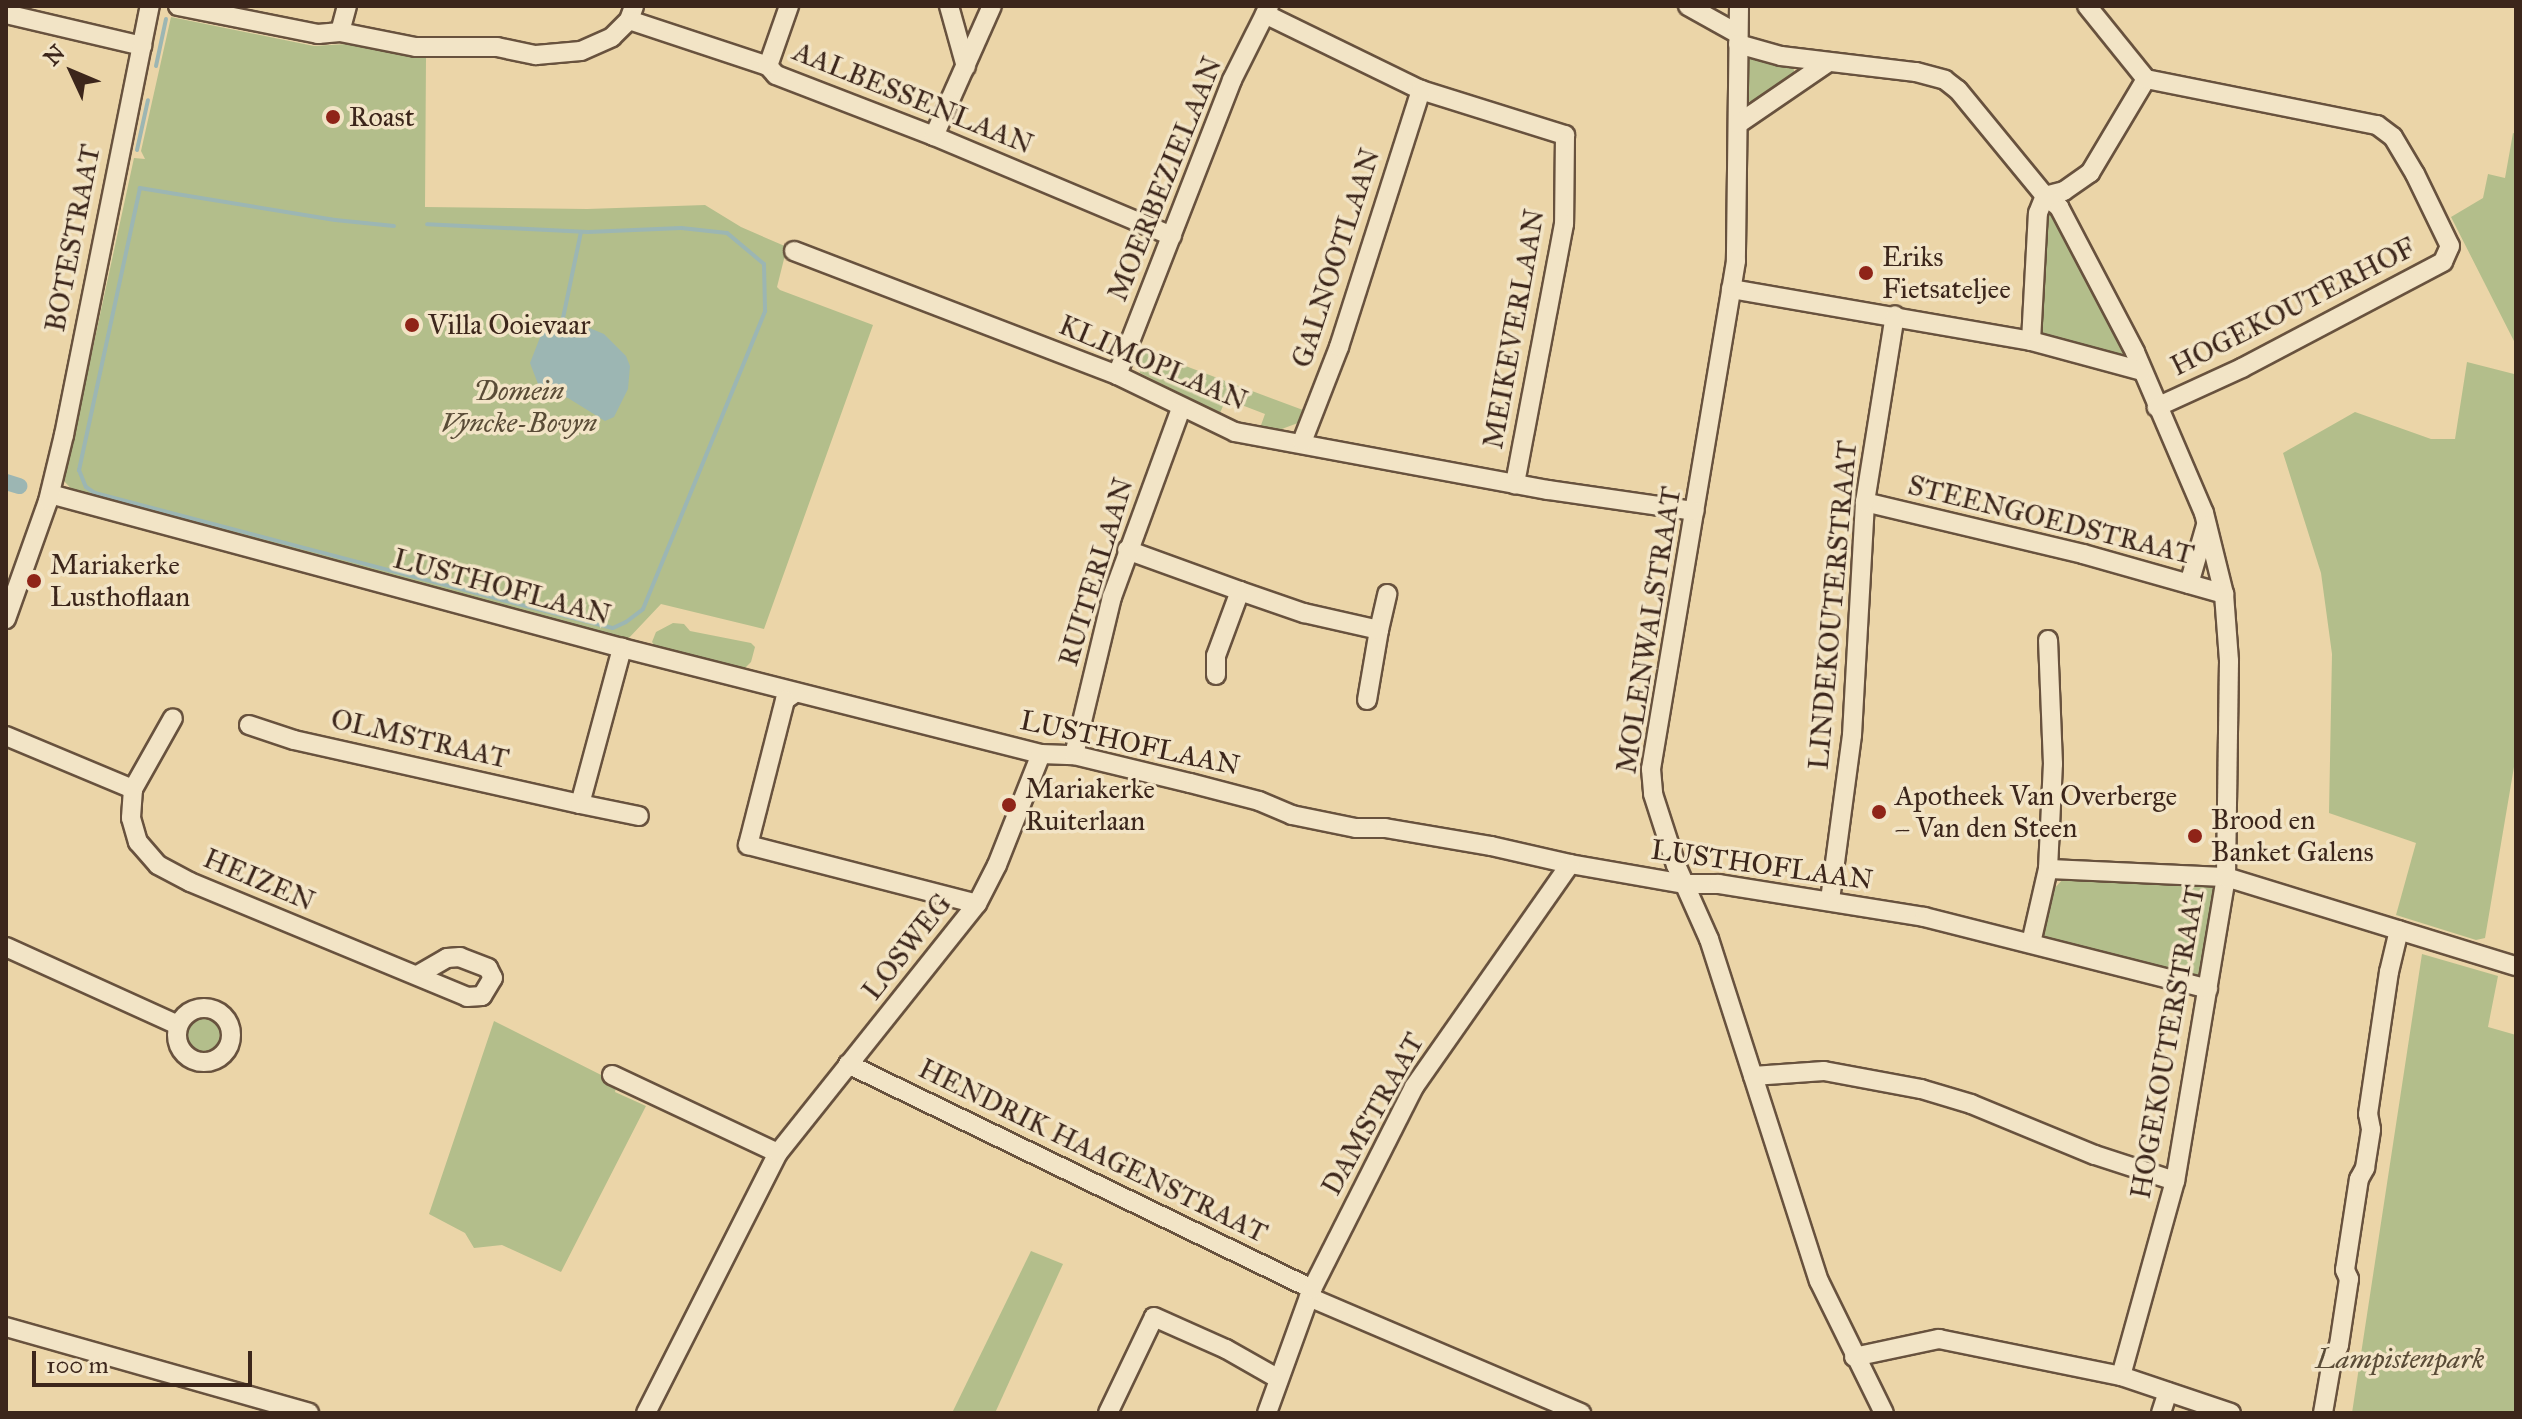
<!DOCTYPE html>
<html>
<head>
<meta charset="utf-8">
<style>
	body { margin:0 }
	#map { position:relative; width:2522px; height:1419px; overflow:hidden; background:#ebd5a8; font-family:"IM FELL Great Primer",serif }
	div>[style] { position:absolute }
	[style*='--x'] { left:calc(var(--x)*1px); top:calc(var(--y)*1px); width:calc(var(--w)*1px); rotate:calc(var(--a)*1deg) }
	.green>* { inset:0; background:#b3be8b }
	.round { border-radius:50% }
	.water>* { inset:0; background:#9cb6b3 }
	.stream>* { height:4px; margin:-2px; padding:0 2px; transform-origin:2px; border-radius:2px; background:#9cb6b3 }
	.canal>* { height:16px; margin:-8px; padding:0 8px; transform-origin:8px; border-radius:8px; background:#9cb6b3 }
	.roads { filter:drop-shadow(2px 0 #68523e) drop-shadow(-2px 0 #68523e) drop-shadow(0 2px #68523e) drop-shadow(0 -2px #68523e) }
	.minor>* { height:18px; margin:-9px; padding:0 9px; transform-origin:9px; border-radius:9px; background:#f2e4c6 }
	.minor>.ring { margin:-9px; padding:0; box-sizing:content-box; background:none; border:18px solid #f2e4c6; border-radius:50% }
	.dots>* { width:22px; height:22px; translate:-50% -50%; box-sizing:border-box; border:4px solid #f2e4c6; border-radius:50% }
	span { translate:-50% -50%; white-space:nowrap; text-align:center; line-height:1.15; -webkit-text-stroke:7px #f2e4c6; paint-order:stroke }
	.street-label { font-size:28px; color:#3c261b }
	.poi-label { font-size:28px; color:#3c261b }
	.left { translate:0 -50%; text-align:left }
	.park-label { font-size:28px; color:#5a4c37; font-style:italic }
	.frame { position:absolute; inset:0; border:8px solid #3c261b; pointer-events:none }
	.north { position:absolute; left:32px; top:32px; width:80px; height:80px; -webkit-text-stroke:6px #f2e4c6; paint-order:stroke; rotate:314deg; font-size:22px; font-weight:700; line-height:32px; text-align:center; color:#3c261b }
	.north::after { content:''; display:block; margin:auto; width:28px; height:36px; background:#3c261b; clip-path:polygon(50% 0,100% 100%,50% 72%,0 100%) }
	.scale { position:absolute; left:32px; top:1351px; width:220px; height:36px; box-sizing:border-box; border:4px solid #3c261b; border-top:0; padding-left:10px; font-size:24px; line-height:28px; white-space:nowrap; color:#3c261b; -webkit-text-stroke:6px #f2e4c6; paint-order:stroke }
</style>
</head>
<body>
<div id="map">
	<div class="green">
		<div style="clip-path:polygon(171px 17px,314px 46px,346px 44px,426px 58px,425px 207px,587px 209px,705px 205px,741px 227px,787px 247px,777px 287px,780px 290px,873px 325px,764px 629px,661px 604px,627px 640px,77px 495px,64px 481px,134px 158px,145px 159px,141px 151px)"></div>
		<div style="clip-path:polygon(1749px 53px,1793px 66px,1795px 75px,1753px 103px,1745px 99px)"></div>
		<div style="clip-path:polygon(2513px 133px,2516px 134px,2516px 345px,2451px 217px,2483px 198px,2488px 174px,2505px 178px)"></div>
		<div style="clip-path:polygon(2051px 207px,2128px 357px,2044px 337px,2041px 333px,2047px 216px)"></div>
		<div style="clip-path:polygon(1143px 350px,1303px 410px,1298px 423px,1279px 430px,1260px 428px,1265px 414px,1226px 399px,1220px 413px,1140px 373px,1138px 362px)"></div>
		<div style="clip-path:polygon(2467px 362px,2514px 374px,2516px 367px,2516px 755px,2485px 938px,2476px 940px,2396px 915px,2416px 843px,2329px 813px,2332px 654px,2321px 573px,2283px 453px,2355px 412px,2431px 439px,2455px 439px)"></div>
		<div style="clip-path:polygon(673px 623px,684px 624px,690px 631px,751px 643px,755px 647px,751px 662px,743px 670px,655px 646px,652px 642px,656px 632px)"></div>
		<div style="clip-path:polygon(2064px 878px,2214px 887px,2210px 926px,2198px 975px,2043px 939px,2052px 891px)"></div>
		<div style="clip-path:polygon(2422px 954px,2498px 976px,2488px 1027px,2516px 1035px,2516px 1413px,2352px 1413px)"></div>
		<div class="round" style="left:187px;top:1017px;width:36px;height:36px"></div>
		<div style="clip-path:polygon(494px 1021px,617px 1083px,615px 1092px,646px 1106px,561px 1272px,502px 1245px,474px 1248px,465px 1233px,429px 1214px)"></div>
		<div style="clip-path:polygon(1031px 1251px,1063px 1264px,995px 1413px,952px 1413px)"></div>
	</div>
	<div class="water">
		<div style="clip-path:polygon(555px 318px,575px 322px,604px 334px,626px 356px,630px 366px,628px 389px,614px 417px,605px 421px,568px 398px,543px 390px,538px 384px,530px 363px,546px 322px)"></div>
	</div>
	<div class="stream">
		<div style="--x:156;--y:66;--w:48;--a:-78"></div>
		<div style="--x:137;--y:150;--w:51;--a:-77.6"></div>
		<div style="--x:394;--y:226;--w:59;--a:-174.2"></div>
		<div style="--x:335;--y:220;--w:198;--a:-170.7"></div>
		<div style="--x:140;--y:188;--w:289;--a:102.2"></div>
		<div style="--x:79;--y:470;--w:18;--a:68"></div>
		<div style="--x:86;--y:487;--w:11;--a:34"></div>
		<div style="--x:95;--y:493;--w:421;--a:14.7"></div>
		<div style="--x:502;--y:600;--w:114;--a:14.2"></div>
		<div style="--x:613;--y:628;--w:14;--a:-25"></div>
		<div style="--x:626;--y:622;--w:21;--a:-37"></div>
		<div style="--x:643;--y:609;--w:322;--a:-67.7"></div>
		<div style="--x:765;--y:311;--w:47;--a:-91.2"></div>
		<div style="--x:764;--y:264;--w:48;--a:-140"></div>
		<div style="--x:727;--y:233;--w:46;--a:-173.8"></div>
		<div style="--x:681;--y:228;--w:93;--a:177.5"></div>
		<div style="--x:588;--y:232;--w:161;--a:-177.2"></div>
		<div style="--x:563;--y:318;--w:88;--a:-78.2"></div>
	</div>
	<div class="canal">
		<div style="--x:6;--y:482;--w:14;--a:17"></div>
	</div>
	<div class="roads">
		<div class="minor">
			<div style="--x:178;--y:6;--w:143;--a:11.3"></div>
			<div style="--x:318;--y:34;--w:22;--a:-5"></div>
			<div style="--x:340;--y:32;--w:77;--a:11.2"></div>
			<div style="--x:416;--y:47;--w:81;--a:0"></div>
			<div style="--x:497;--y:47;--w:40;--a:12"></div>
			<div style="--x:536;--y:55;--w:45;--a:-5.1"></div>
			<div style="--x:581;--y:51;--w:34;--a:-24"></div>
			<div style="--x:612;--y:37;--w:24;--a:-45"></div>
			<div style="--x:629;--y:20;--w:15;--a:-70"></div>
			<div style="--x:949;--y:6;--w:63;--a:74.4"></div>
			<div style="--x:1688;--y:6;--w:57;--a:29.2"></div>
			<div style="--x:1739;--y:6;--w:255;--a:90.7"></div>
			<div style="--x:1736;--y:261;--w:515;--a:99.5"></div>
			<div style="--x:1651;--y:769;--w:25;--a:85"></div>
			<div style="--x:1653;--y:794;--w:75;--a:72.1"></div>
			<div style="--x:1676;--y:865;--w:81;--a:66"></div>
			<div style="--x:1709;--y:939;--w:359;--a:72.2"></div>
			<div style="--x:1819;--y:1281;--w:147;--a:63.8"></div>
			<div style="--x:6;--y:14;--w:140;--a:13.2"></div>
			<div style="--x:1265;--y:14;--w:174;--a:26"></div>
			<div style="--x:1421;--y:90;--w:151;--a:17.4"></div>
			<div style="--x:1565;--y:135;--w:89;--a:90.6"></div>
			<div style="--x:1564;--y:224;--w:265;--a:100.7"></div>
			<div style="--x:629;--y:20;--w:146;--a:18.3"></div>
			<div style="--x:768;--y:66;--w:12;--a:48"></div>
			<div style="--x:776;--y:75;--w:169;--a:21.1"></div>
			<div style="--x:934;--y:136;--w:258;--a:22.8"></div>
			<div style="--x:340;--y:32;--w:27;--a:-75"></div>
			<div style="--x:1738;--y:44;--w:45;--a:15.6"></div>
			<div style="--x:1781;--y:56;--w:136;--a:6.8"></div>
			<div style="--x:1916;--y:72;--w:30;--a:15"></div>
			<div style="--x:1945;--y:80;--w:16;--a:38"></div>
			<div style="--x:1958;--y:90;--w:137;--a:50.6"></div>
			<div style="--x:2045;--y:196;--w:18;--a:38"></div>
			<div style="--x:2059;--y:207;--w:164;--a:62.3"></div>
			<div style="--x:2135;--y:352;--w:175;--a:66.8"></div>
			<div style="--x:2204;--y:513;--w:83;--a:76.1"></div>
			<div style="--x:2224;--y:594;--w:67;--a:85.7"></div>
			<div style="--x:2229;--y:661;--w:216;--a:90.8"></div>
			<div style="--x:2226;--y:877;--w:308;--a:99.5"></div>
			<div style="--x:2175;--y:1181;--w:202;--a:105.5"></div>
			<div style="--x:768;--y:66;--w:64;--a:-70.7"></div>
			<div style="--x:2146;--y:79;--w:236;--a:11.3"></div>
			<div style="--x:2377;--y:125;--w:20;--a:37"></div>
			<div style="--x:2393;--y:137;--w:43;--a:59.3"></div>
			<div style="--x:2415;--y:174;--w:80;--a:64.1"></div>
			<div style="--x:2450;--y:246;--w:17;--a:114"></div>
			<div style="--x:2443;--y:262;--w:227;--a:152.2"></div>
			<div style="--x:2242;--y:368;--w:94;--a:155.4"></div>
			<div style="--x:1738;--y:124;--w:108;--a:-34.4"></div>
			<div style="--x:934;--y:136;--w:142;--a:-66"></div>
			<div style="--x:2045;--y:196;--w:20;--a:-15"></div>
			<div style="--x:2064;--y:191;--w:32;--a:-35"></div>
			<div style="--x:2090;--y:173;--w:109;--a:-59.2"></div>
			<div style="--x:2146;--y:79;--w:94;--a:-128.9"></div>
			<div style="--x:794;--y:251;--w:346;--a:21"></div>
			<div style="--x:1117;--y:375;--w:131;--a:25.8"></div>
			<div style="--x:1235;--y:432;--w:318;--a:10.5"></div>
			<div style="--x:1548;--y:490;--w:148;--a:8.2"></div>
			<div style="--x:1731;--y:289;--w:304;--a:9.8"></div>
			<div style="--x:2031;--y:341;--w:115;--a:15.1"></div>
			<div style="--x:2031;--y:341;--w:128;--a:-86.9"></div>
			<div style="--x:2038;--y:213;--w:18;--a:-68"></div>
			<div style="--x:1117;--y:375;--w:317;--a:-68.7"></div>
			<div style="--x:1232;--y:80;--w:83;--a:-63.4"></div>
			<div style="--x:1302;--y:442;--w:102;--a:-68.7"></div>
			<div style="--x:1339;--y:347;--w:270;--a:-72.3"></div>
			<div style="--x:50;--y:494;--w:592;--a:15.07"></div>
			<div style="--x:622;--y:648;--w:432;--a:14.2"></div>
			<div style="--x:1041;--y:754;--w:33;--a:2"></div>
			<div style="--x:1074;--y:755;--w:119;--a:13.6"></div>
			<div style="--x:1190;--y:783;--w:71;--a:14.6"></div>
			<div style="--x:1259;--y:801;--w:36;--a:23"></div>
			<div style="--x:1292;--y:815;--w:65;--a:11.5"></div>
			<div style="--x:1356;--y:828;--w:29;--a:0"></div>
			<div style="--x:1385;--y:828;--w:108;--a:9.6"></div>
			<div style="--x:1491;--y:846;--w:81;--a:12.8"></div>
			<div style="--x:1570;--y:864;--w:117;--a:9.9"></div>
			<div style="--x:1685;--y:884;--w:34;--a:0"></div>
			<div style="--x:1719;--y:884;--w:208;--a:9.1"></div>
			<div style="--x:1924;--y:917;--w:293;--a:14.2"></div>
			<div style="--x:1865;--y:502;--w:224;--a:13.4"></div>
			<div style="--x:2083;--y:554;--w:147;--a:15.8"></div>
			<div style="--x:1127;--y:550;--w:120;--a:19.9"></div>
			<div style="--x:1240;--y:591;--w:69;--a:110.3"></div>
			<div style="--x:1216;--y:656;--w:19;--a:90"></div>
			<div style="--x:2189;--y:584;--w:61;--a:-73.9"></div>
			<div style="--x:1240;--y:591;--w:68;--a:19"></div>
			<div style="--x:1304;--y:613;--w:77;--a:12.8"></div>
			<div style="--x:1379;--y:630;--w:71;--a:99.7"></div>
			<div style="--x:6;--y:619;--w:125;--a:-70.4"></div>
			<div style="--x:48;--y:501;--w:68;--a:-76.4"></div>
			<div style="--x:64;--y:435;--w:438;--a:-78.7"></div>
			<div style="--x:1379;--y:630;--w:37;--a:-77"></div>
			<div style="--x:795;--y:693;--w:12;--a:145"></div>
			<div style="--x:785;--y:700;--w:150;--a:104.3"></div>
			<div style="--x:748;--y:845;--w:236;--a:14.4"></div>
			<div style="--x:249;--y:725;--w:47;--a:18.4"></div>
			<div style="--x:294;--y:740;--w:293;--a:12.6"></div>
			<div style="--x:580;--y:804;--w:162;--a:-74.9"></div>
			<div style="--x:6;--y:736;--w:138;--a:22.7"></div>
			<div style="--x:133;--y:789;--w:29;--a:94"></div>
			<div style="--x:131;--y:818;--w:25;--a:74"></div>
			<div style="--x:138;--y:842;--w:30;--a:49"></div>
			<div style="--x:158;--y:865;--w:36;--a:28"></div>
			<div style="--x:190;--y:882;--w:300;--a:22.5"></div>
			<div style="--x:467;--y:997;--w:15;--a:-4"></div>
			<div style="--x:482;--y:996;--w:21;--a:-59"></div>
			<div style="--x:493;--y:978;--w:11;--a:-117"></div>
			<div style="--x:488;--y:968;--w:30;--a:-159"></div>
			<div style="--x:460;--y:957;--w:13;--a:176"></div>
			<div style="--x:447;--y:958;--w:34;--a:150"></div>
			<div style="--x:1074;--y:755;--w:163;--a:-76.5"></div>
			<div style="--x:1112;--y:597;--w:201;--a:-69.9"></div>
			<div style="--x:133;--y:789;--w:81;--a:-60.6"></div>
			<div style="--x:580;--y:804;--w:60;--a:11.5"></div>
			<div style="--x:2048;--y:869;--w:178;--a:2.6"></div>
			<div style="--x:2226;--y:877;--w:303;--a:17.1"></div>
			<div style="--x:1830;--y:900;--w:166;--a:-82.4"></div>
			<div style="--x:1852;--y:735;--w:233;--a:-86.8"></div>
			<div style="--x:1865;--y:502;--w:189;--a:-80.9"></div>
			<div style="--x:2031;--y:943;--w:76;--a:-77.1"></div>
			<div style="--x:2048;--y:869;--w:105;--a:-87.3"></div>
			<div style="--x:2053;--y:764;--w:124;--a:-92.3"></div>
			<div style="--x:6;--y:947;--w:187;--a:24.4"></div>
			<div class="ring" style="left:177px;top:1008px;width:36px;height:36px"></div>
			<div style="--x:848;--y:1064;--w:516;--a:25.87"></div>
			<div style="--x:612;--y:1075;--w:183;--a:25.2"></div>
			<div style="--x:1753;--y:1076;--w:71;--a:-4"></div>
			<div style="--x:1824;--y:1071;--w:99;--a:10.5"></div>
			<div style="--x:1921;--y:1089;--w:52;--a:16.7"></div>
			<div style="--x:1971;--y:1104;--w:134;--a:22.4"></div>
			<div style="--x:2095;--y:1155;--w:84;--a:18"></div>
			<div style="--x:1309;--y:1297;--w:296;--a:23.1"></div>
			<div style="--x:6;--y:1327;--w:315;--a:15.8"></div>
			<div style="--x:1854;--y:1357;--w:87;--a:-12"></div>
			<div style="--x:1939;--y:1339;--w:186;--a:11.5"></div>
			<div style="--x:2121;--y:1376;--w:116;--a:18.6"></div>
			<div style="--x:646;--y:1413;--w:292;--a:-63.1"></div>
			<div style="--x:778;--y:1153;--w:319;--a:-51.4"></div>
			<div style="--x:977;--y:904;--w:44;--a:-62.9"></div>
			<div style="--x:997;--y:865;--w:119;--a:-68.4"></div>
			<div style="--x:1108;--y:1413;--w:106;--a:-64.4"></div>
			<div style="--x:1154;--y:1317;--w:79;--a:24"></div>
			<div style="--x:1226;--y:1349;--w:59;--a:29.6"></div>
			<div style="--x:1267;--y:1413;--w:132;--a:-70.1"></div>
			<div style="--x:1312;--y:1289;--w:226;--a:-63.2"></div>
			<div style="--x:1414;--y:1087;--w:272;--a:-55"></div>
			<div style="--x:2161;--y:1413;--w:22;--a:-72"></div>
			<div style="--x:2323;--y:1413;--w:53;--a:-80.2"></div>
			<div style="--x:2332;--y:1361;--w:17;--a:-66"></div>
			<div style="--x:2339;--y:1345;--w:67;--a:-81.4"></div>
			<div style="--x:2349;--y:1279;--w:10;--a:-114"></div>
			<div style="--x:2345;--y:1270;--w:92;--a:-81.3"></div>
			<div style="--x:2359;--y:1179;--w:13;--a:-61"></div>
			<div style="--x:2365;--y:1168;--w:39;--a:-81"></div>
			<div style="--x:2371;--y:1129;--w:15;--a:-101"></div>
			<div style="--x:2368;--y:1114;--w:144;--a:-81.6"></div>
			<div style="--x:2389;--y:972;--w:43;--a:-76.6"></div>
		</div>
	</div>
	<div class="dots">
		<div style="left:333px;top:117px;background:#8f2418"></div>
		<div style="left:1866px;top:273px;background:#8f2418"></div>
		<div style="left:412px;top:325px;background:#8f2418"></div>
		<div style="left:34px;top:581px;background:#8f2418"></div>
		<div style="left:1009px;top:805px;background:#8f2418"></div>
		<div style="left:1879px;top:812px;background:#8f2418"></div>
		<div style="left:2195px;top:836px;background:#8f2418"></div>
	</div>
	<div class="street-label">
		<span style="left:913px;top:98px;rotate:22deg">AALBESSENLAAN</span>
		<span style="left:1165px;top:179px;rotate:-68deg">MOERBEZIELAAN</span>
		<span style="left:73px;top:238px;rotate:-79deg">BOTESTRAAT</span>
		<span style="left:1336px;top:258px;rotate:-72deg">GALNOOTLAAN</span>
		<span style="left:2293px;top:307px;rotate:-27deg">HOGEKOUTERHOF</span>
		<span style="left:1514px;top:329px;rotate:-80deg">MEIKEVERLAAN</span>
		<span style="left:1153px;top:363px;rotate:23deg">KLIMOPLAAN</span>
		<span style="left:2051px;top:520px;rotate:14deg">STEENGOEDSTRAAT</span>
		<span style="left:1096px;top:572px;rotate:-73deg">RUITERLAAN</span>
		<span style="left:502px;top:587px;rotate:15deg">LUSTHOFLAAN</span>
		<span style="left:1833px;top:605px;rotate:-85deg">LINDEKOUTERSTRAAT</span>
		<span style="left:1649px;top:630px;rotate:-81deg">MOLENWALSTRAAT</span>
		<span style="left:420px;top:739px;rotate:13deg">OLMSTRAAT</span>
		<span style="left:1130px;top:743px;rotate:12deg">LUSTHOFLAAN</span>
		<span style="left:1762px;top:865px;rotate:8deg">LUSTHOFLAAN</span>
		<span style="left:259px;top:880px;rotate:23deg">HEIZEN</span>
		<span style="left:907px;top:947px;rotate:-52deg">LOSWEG</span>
		<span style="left:2168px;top:1042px;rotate:-80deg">HOGEKOUTERSTRAAT</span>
		<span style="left:1373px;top:1114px;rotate:-61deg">DAMSTRAAT</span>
		<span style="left:1093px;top:1151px;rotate:26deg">HENDRIK HAAGENSTRAAT</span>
	</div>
	<div class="poi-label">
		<span class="left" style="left:349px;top:117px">Roast</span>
		<span class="left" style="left:1882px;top:273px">Eriks<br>Fietsateljee</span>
		<span class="left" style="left:428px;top:325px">Villa Ooievaar</span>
		<span class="left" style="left:50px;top:581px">Mariakerke<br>Lusthoflaan</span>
		<span class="left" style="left:1025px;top:805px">Mariakerke<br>Ruiterlaan</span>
		<span class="left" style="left:1895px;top:812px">Apotheek Van Overberge<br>– Van den Steen</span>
		<span class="left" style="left:2211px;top:836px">Brood en<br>Banket Galens</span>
	</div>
	<div class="park-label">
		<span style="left:519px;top:407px">Domein<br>Vyncke-Bovyn</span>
		<span style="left:2400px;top:1359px">Lampistenpark</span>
	</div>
	<div class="frame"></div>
	<div class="north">N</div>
	<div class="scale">100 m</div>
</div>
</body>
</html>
